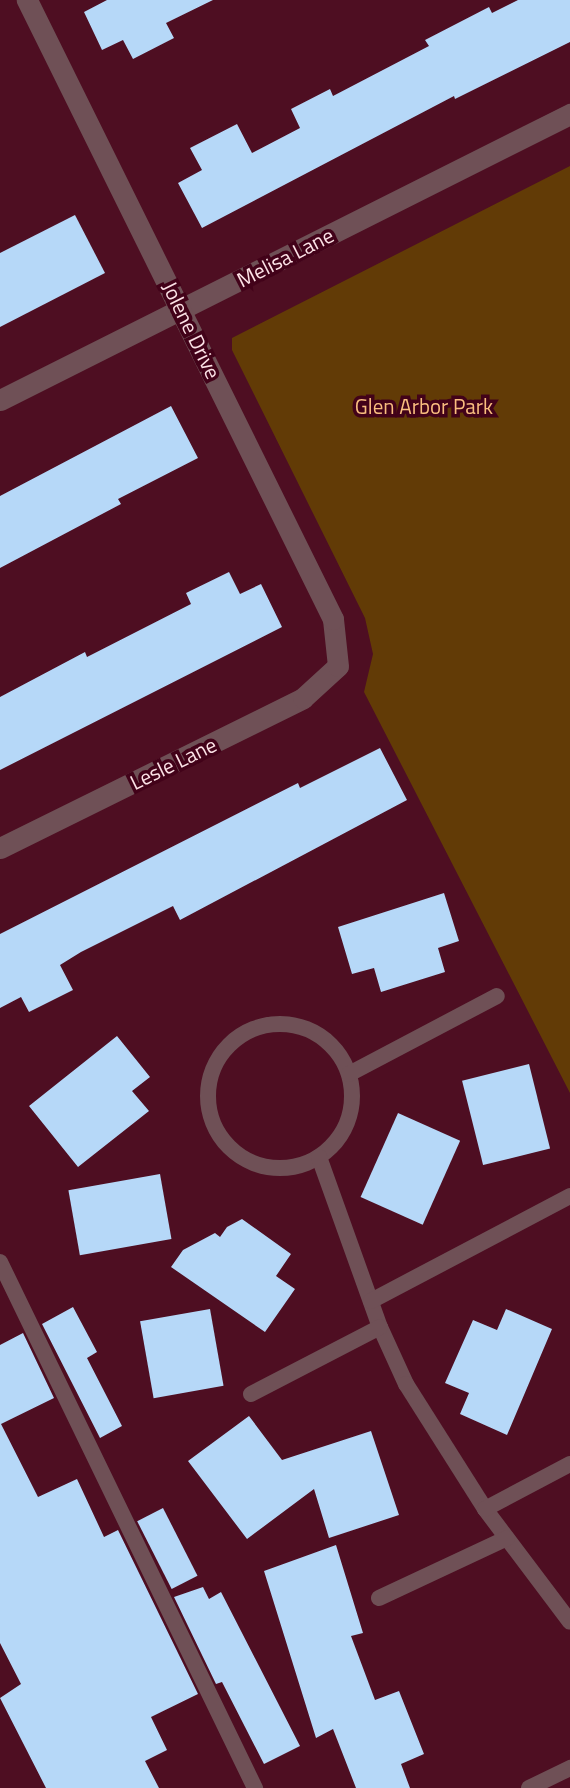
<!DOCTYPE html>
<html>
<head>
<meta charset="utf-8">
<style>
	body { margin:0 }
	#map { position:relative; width:570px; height:1788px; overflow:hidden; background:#4e0e22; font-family:"Titillium Web",sans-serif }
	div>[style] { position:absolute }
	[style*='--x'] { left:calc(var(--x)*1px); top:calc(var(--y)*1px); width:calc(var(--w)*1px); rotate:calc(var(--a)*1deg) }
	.green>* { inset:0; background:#623b06 }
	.building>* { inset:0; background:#b6d8f8; transform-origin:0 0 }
	.lane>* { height:16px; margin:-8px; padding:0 8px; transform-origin:8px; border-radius:8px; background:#6f5056 }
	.lane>.ring { margin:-8px; padding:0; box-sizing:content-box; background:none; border:16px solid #6f5056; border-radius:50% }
	.street>* { height:21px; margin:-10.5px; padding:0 10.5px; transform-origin:10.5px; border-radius:10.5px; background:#6f5056 }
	span { translate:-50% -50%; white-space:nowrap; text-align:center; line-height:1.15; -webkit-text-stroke:7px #420219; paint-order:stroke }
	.street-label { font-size:21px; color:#fce2e6 }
	.park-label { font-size:21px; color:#f9be7f }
</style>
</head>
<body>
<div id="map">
	<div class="green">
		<div style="clip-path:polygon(570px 166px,570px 1093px,364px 692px,373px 654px,365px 618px,232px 350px,232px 338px)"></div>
	</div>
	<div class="building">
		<div style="clip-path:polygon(107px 0,213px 0,166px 23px,174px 38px,133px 59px,123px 40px,102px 50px,84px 12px)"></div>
		<div style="clip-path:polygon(518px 0,570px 0,570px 42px,455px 99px,454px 96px,202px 228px,178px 183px,202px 170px,190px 148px,237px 124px,252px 153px,300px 128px,291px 109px,330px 89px,333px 96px,429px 46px,425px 40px,489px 7px,492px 13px)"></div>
		<div style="clip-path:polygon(75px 215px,105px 273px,0 327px,0 253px)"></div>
		<div style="clip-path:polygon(171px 406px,198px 458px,118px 499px,121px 504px,0 568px,0 496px)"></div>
		<div style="clip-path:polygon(229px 572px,240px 594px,261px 584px,282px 627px,0 770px,0 697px,85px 652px,87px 657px,191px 604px,186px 593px)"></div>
		<div style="clip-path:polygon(380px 748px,407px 800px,180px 920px,173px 906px,81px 952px,60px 965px,73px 990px,29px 1012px,21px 997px,0 1008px,0 934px,298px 783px,300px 788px)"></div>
		<div style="clip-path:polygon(444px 893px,459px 941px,438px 948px,445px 972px,381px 992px,374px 968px,352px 974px,338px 927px)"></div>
		<div style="clip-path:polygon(117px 1036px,150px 1077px,132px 1091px,149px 1111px,78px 1167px,29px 1106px)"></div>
		<div style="left:529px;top:1064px;width:87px;height:69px;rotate:76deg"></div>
		<div style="left:398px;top:1113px;width:68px;height:92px;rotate:24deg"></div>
		<div style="left:160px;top:1174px;width:66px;height:93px;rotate:80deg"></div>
		<div style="clip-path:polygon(242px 1219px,291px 1254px,276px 1276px,295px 1289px,265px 1332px,171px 1267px,183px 1250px,215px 1233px,220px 1237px,227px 1227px)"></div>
		<div style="clip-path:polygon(73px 1307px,97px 1352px,87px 1358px,122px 1426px,100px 1438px,42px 1324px)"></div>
		<div style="left:210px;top:1309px;width:78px;height:71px;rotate:80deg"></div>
		<div style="clip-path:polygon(506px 1309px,552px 1329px,507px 1435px,460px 1414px,469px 1393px,445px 1383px,473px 1320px,497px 1330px)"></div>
		<div style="clip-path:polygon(23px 1333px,54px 1398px,1px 1424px,38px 1497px,77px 1479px,104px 1537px,118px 1530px,198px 1694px,151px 1717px,167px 1750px,145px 1761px,159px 1788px,46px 1788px,0 1698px,21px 1684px,0 1643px,0 1345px)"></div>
		<div style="clip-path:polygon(249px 1416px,282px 1460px,371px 1431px,399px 1515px,329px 1538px,314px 1489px,247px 1539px,188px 1461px)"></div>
		<div style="left:163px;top:1508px;width:76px;height:29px;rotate:63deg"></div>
		<div style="clip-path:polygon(336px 1545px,363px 1633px,351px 1636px,375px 1700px,399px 1691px,424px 1754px,401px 1764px,410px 1788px,356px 1788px,333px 1729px,316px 1738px,264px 1571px)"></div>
		<div style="clip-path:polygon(203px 1587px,209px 1599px,221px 1592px,300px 1746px,264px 1764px,222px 1682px,216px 1684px,174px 1597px)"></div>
	</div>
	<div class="lane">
		<div class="ring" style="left:208px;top:1024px;width:128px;height:128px"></div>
		<div style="--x:349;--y:1074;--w:167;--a:-27.8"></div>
		<div style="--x:319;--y:1157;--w:181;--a:70.3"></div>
		<div style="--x:380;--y:1327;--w:63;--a:65.5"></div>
		<div style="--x:406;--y:1384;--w:148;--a:57.7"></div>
		<div style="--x:485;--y:1509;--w:141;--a:53"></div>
		<div style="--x:0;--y:1262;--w:585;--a:64.14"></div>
		<div style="--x:371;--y:1301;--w:225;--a:-27.8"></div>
		<div style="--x:251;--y:1394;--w:145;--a:-27.4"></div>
		<div style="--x:485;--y:1509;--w:96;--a:-27.9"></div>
		<div style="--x:379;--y:1598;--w:141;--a:-25.1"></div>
		<div style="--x:529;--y:1788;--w:46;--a:-26"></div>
	</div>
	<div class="street">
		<div style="--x:0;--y:400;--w:638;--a:-26.65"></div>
		<div style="--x:0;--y:848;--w:338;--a:-26.3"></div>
		<div style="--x:303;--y:698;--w:47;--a:-42.4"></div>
		<div style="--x:338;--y:666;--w:47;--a:-96.1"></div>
		<div style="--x:333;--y:619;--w:691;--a:-116.31"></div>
	</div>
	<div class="street-label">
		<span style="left:285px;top:257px;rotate:-27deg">Melisa Lane</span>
		<span style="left:192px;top:330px;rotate:64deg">Jolene Drive</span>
		<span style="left:173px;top:763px;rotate:-26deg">Lesle Lane</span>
	</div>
	<div class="park-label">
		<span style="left:424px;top:406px">Glen Arbor Park</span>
	</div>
</div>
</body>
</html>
